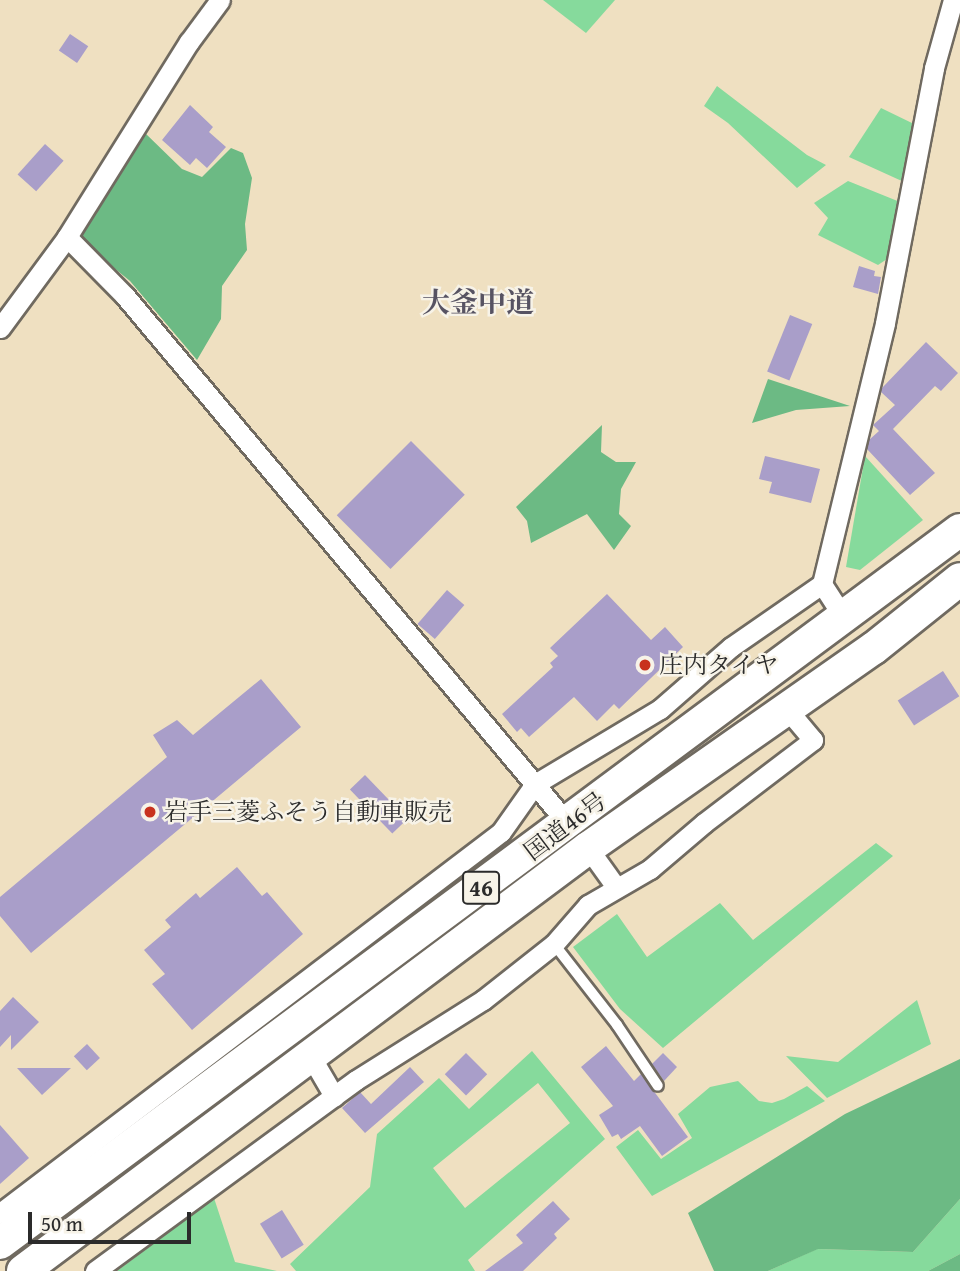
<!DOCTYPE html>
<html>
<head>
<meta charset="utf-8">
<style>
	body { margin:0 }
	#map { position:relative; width:960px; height:1271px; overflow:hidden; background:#efe0c1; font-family:"Gentium Book Plus","Noto Serif JP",serif }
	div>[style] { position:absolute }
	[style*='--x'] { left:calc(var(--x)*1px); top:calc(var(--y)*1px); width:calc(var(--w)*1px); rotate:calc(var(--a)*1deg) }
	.green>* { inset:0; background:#86da9c }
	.forest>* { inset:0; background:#6cba84 }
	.building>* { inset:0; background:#a99ec9; transform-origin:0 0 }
	.roads { filter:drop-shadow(2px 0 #706a60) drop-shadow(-2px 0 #706a60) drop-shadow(0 2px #706a60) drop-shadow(0 -2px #706a60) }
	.service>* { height:10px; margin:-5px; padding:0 5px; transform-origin:5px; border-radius:5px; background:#fff }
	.minor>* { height:19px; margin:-9.5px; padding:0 9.5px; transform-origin:9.5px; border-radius:9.5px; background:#fff }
	.trunk>* { height:32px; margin:-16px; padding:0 16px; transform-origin:16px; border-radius:16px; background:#fff }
	.dots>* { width:19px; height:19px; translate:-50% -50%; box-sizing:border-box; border:4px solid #f7f3e8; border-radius:50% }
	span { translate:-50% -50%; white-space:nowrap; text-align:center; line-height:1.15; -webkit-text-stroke:5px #f7f3e8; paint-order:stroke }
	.shield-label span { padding:2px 5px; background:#f7f3e8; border:2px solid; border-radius:5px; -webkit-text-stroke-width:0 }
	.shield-label { font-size:23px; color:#2b2b2b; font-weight:700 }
	.poi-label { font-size:24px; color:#2b2b2b }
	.left { translate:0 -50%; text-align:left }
	.street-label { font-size:24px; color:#2b2b2b }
	.quarter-label { font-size:28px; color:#575362; font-weight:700 }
	.scale { position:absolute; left:28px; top:1212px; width:163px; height:32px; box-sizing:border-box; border:4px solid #2b2b2b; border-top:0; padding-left:9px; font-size:21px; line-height:24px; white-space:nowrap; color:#2b2b2b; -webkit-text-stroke:5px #f7f3e8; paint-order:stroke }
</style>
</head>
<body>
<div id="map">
	<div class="green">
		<div style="clip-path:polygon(543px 0,615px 0,586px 33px)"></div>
		<div style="clip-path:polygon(717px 86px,807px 155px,826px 165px,797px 188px,728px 123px,704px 106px)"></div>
		<div style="clip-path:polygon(881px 108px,914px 124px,904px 182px,849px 157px)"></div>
		<div style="clip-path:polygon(848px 181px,900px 202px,890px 257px,878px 265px,818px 235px,828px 218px,814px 203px)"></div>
		<div style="clip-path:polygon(865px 456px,923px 520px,860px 570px,846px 567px)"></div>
		<div style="clip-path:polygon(876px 843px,893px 856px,663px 1048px,620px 1009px,573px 947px,617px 914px,647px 957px,720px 903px,753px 940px)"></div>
		<div style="clip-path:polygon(917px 1000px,931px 1044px,827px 1098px,786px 1056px,838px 1062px)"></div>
		<div style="clip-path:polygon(evenodd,532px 1051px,605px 1139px,468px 1260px,475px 1271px,296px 1271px,290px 1264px,370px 1187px,377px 1134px,439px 1078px,469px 1109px,532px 1051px,538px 1083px,570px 1123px,465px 1208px,433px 1168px,538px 1083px)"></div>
		<div style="clip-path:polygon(738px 1081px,759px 1101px,772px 1103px,784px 1099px,807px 1086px,825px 1101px,652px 1196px,616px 1147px,638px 1130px,661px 1159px,692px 1138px,678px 1114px,710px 1087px)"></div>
		<div style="clip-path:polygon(214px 1198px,235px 1262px,277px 1271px,117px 1271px)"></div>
		<div style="clip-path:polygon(960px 1199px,960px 1254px,928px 1271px,768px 1271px,817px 1249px,913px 1252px)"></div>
	</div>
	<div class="forest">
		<div style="clip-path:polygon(144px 132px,182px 169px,202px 177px,231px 148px,243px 153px,252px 178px,245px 224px,247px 250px,222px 286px,221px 319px,197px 360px,130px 281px,81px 241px,82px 232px)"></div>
		<div style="clip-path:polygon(768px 379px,850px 406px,796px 410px,752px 423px)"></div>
		<div style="clip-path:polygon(602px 425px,601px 452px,616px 462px,636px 462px,621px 489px,619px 514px,631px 526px,614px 550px,587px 514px,531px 543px,527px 521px,516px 507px)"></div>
		<div style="clip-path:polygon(960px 1059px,960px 1199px,913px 1252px,818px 1249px,768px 1271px,714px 1271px,688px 1213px,845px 1114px)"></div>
		<div style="clip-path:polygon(960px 1254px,960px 1271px,928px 1271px)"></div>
	</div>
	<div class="building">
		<div style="left:70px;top:34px;width:22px;height:20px;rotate:34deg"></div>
		<div style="clip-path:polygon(190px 105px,213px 127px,209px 132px,226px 147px,207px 168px,196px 158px,190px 165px,162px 140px)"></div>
		<div style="left:45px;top:144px;width:25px;height:41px;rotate:42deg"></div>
		<div style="clip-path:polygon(859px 266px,875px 271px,874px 276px,881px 277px,878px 294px,853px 287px)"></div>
		<div style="left:790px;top:315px;width:24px;height:61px;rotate:22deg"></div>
		<div style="clip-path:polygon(926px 342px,958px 373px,941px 391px,935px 386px,893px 429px,935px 473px,910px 495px,867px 449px,869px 440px,879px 431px,873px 425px,895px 405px,881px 392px,882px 388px)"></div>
		<div style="left:411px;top:441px;width:76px;height:105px;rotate:45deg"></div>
		<div style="clip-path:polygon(765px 456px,820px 469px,811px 503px,769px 493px,772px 482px,759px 479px)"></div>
		<div style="left:447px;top:590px;width:23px;height:45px;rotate:41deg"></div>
		<div style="clip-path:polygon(607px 594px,651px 640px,665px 627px,683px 647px,619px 709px,614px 704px,597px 721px,574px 697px,529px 737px,521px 728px,517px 732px,502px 714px,553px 667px,550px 663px,558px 656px,550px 648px)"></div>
		<div style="left:943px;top:671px;width:30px;height:54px;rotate:57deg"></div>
		<div style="clip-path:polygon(261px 679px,301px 727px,31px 953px,0 916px,0 897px,167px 757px,153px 735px,177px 720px,193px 735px)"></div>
		<div style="left:365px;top:775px;width:61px;height:21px;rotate:46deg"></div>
		<div style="clip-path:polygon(237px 867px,262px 896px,267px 892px,303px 934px,192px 1030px,152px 984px,165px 974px,144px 950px,171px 927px,165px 920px,196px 893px,200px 898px)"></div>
		<div style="clip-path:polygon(13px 997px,39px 1022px,11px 1050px,11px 1035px,0 1047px,0 1011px)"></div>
		<div style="left:87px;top:1044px;width:19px;height:18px;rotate:47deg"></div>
		<div style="clip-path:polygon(606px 1046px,634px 1081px,641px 1074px,688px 1137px,662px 1156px,640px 1126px,621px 1139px,618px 1134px,612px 1137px,599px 1115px,613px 1106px,581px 1067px)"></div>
		<div style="left:466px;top:1053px;width:30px;height:30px;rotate:45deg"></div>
		<div style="clip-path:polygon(663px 1053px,677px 1067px,664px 1081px,652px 1064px)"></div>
		<div style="clip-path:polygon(410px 1067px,424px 1082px,365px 1133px,342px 1108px,360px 1092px,371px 1104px)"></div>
		<div style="clip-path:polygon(17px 1068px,71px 1068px,42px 1095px)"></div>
		<div style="clip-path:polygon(0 1125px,29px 1158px,0 1184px)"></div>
		<div style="clip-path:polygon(553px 1201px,570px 1219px,554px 1234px,557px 1238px,523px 1271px,485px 1271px,523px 1243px,516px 1235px)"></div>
		<div style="left:282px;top:1210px;width:41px;height:26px;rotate:58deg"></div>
	</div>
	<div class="roads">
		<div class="service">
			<div style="--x:554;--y:944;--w:103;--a:52.1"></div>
			<div style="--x:617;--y:1025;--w:73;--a:56.1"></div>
		</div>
		<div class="minor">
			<div style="--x:67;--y:237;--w:83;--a:45.5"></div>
			<div style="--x:125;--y:296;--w:689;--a:50"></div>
			<div style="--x:0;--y:328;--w:113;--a:-53.6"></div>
			<div style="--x:67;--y:237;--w:230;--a:-58"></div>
			<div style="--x:189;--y:42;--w:52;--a:-53.6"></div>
			<div style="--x:844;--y:618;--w:40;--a:-122.9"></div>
			<div style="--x:822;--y:584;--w:268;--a:-76.4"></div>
			<div style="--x:885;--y:323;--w:260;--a:-79.1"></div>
			<div style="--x:934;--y:68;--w:71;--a:-74.4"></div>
			<div style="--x:588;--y:848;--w:48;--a:54.3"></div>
			<div style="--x:310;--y:1055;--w:48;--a:59.7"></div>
			<div style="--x:0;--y:1213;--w:629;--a:-37.25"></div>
			<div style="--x:501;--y:832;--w:59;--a:-54.7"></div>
			<div style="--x:535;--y:784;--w:146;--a:-31"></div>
			<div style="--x:660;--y:709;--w:94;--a:-41.1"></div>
			<div style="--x:731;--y:647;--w:111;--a:-34.7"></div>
			<div style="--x:95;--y:1271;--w:323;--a:-36.2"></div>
			<div style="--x:356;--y:1080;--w:150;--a:-32.2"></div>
			<div style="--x:483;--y:1000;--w:90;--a:-38.3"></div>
			<div style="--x:554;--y:944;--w:52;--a:-48.9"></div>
			<div style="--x:588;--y:905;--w:72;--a:-30.1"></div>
			<div style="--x:650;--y:869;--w:71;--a:-40.4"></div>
			<div style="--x:704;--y:823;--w:137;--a:-37.3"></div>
			<div style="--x:813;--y:740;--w:40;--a:-130"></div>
		</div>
		<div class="trunk">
			<div style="--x:0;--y:1243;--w:1196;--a:-36.6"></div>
			<div style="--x:23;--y:1271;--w:706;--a:-36.82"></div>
			<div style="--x:588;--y:848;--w:349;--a:-35"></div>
			<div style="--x:874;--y:648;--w:110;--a:-38.7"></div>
		</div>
	</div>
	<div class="dots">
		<div style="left:645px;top:665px;background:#c8321e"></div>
		<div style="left:150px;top:812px;background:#c8321e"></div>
	</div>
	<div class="shield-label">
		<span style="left:481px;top:888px">46</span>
	</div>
	<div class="poi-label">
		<span class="left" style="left:659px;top:665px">庄内タイヤ</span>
		<span class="left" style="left:164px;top:812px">岩手三菱ふそう自動車販売</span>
	</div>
	<div class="street-label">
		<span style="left:565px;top:826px;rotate:-37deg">国道46号</span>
	</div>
	<div class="quarter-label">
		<span style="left:478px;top:302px">大釜中道</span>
	</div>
	<div class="scale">50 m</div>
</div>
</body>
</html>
